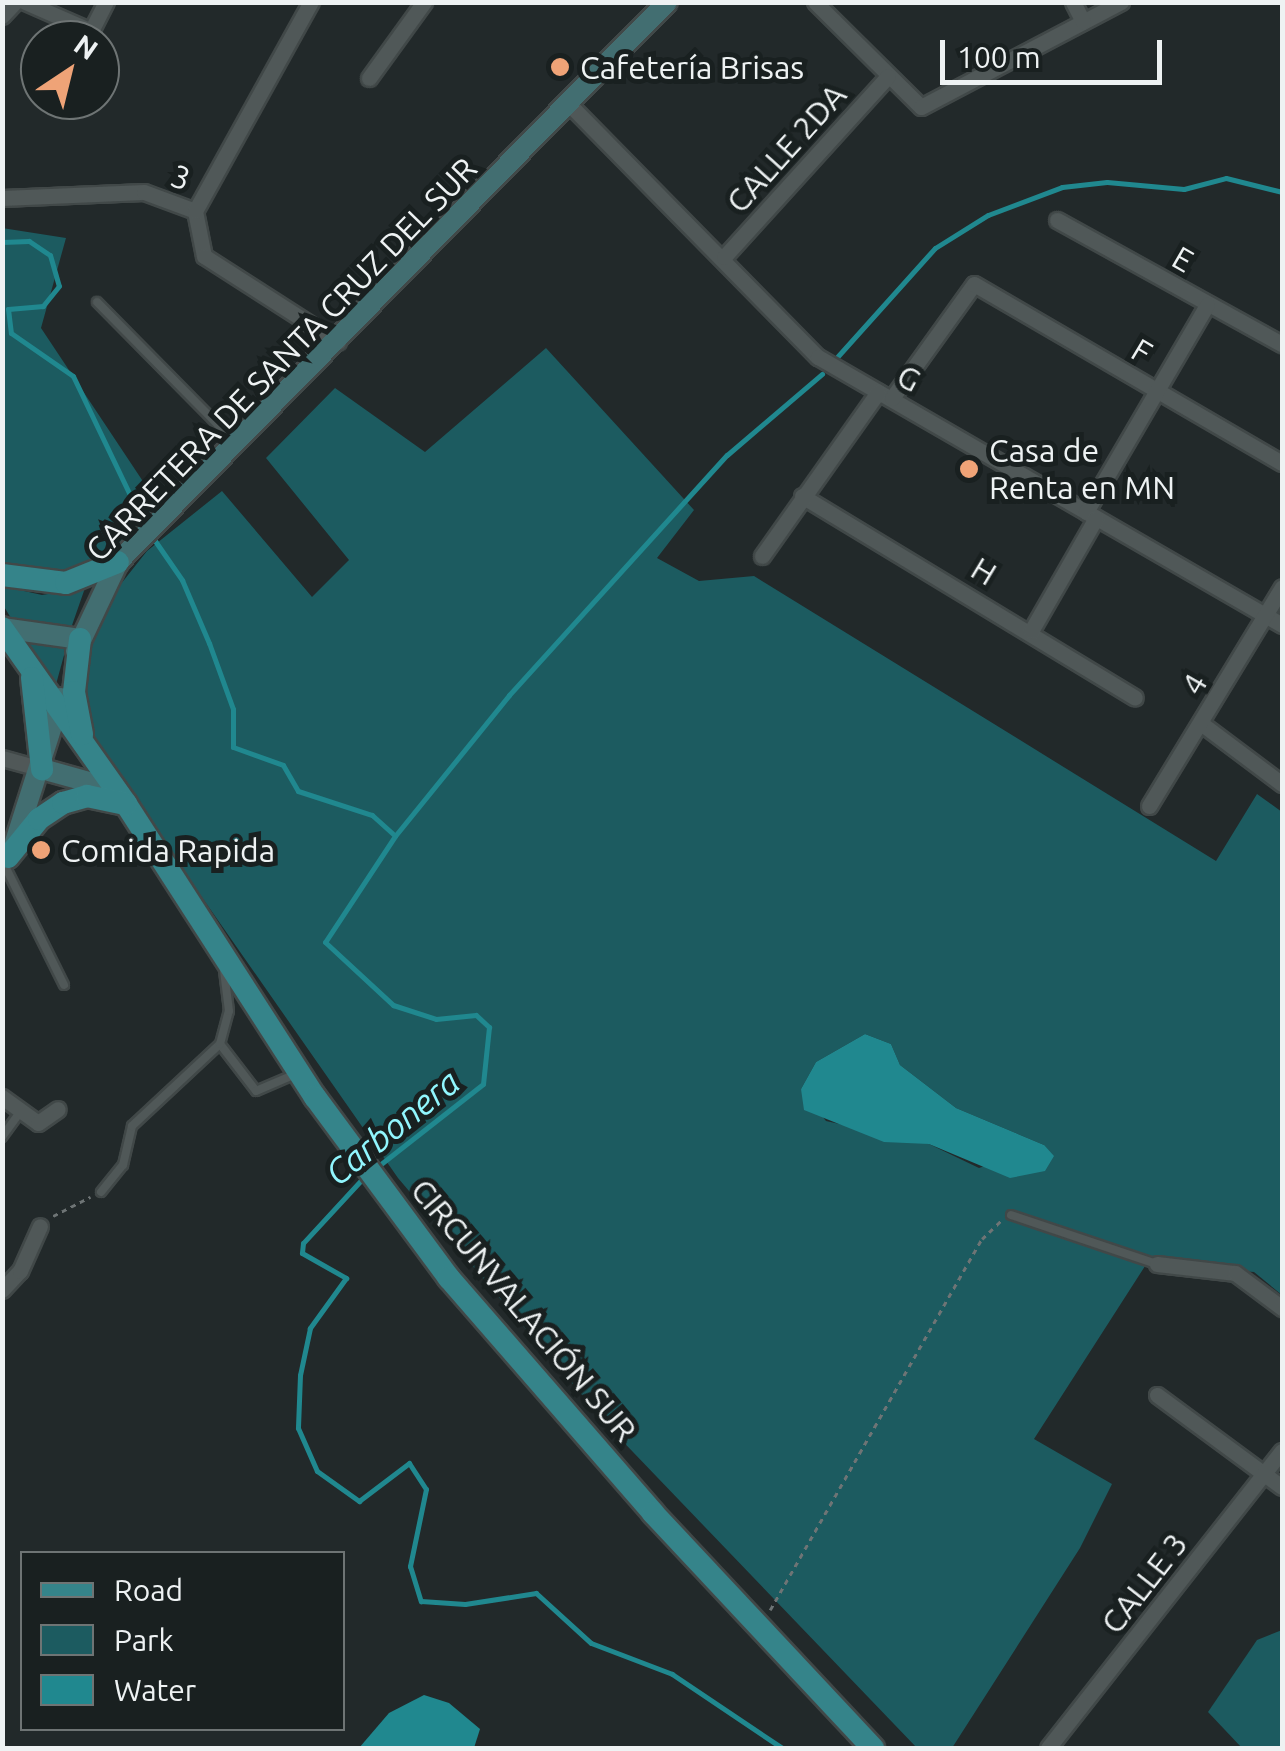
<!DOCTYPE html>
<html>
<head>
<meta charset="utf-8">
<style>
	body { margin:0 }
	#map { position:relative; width:1285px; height:1751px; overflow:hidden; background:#22292a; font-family:Ubuntu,sans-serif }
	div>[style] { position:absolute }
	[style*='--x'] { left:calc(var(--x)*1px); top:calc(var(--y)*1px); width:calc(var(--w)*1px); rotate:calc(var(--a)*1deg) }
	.green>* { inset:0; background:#1c5b60 }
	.water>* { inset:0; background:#20888f }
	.stream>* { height:5px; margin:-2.5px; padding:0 2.5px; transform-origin:2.5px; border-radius:2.5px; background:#20888f }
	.path>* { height:2.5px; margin-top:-1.25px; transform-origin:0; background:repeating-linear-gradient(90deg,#6e7475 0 5px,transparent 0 10px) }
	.roads { filter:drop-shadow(2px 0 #414848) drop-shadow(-2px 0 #414848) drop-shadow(0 2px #414848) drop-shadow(0 -2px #414848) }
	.lane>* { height:8px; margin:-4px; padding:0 4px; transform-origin:4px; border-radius:4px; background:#505858 }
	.street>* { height:15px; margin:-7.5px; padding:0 7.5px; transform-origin:7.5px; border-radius:7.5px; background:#505858 }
	.secondary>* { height:20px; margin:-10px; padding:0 10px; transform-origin:10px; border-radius:10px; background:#426e71 }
	.primary>* { height:22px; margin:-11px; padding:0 11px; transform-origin:11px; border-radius:11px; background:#35848a }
	.dots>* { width:28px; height:28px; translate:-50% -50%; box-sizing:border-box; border:5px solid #192020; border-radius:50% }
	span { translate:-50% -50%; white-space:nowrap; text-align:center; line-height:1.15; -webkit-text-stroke:10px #192020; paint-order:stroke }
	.poi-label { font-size:32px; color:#eef2f3 }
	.left { translate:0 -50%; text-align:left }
	.street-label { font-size:32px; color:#eef2f3 }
	.water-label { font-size:35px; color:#91f6fe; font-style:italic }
	.frame { position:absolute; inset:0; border:5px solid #eef2f3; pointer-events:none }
	.legend { position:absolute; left:20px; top:1551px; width:325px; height:180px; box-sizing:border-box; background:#192020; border:2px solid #6e7474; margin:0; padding:12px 18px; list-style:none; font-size:30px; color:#eef2f3 }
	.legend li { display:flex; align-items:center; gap:20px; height:50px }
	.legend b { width:50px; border:2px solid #6e7474 }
	.north { position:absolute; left:20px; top:20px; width:100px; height:100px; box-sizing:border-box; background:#192020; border:2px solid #6e7474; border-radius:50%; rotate:35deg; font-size:28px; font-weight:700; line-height:40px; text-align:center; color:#eef2f3 }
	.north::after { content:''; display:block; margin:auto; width:35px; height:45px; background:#efa377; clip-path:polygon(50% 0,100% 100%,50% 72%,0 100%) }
	.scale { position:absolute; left:940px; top:40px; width:222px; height:45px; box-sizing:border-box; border:5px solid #eef2f3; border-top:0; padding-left:12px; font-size:30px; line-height:35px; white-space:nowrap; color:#eef2f3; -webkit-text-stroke:8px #192020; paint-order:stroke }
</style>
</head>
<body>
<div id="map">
	<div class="green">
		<div style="clip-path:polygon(2px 228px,66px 238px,41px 328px,160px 507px,133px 537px,70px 574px,3px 564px)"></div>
		<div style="clip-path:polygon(evenodd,546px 348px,694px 510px,657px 558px,699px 581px,754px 576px,1216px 861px,1257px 794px,1282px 812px,1282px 1295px,1254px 1272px,1147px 1263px,1034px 1439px,1112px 1484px,1080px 1548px,952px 1748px,917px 1748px,609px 1427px,398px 1178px,90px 737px,82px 684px,89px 640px,105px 604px,147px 551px,222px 491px,312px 597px,349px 560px,266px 458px,335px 388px,425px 452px,546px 348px,865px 1034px,891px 1044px,900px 1065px,956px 1108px,1044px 1145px,979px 1168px,929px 1144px,826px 1121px,801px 1089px,816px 1062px,865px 1034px)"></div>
		<div style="clip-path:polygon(2px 586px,42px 595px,85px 588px,70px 631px,14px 623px,3px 605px)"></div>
		<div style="clip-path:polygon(23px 642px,66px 648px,55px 688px)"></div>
		<div style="clip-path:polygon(1282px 1630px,1282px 1748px,1242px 1748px,1208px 1712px,1257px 1640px)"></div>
	</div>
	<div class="water">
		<div style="clip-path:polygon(865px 1034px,891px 1044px,900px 1065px,956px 1108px,1044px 1145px,1054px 1156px,1045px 1171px,1010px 1178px,929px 1144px,884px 1142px,804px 1110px,801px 1089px,816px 1062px)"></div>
		<div style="clip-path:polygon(424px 1695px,449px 1703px,480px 1729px,474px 1748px,359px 1748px,389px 1713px)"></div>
	</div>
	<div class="stream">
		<div style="--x:2;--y:242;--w:27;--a:-2"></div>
		<div style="--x:29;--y:241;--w:25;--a:34"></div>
		<div style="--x:50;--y:255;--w:32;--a:74"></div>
		<div style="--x:59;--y:286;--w:26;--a:129"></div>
		<div style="--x:43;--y:306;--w:35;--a:175"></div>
		<div style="--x:8;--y:309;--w:24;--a:83"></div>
		<div style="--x:11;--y:333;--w:75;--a:34.7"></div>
		<div style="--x:73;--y:376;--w:166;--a:64.4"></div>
		<div style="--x:838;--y:356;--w:145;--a:-48.1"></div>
		<div style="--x:935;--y:248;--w:62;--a:-31.9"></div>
		<div style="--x:988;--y:215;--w:79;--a:-20.7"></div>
		<div style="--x:1062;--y:187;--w:45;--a:-6.3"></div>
		<div style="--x:1107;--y:182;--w:77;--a:5.2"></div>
		<div style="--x:1184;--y:189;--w:43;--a:-14.7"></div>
		<div style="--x:1226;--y:178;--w:58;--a:14"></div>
		<div style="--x:151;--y:535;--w:55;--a:55.4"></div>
		<div style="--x:182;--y:580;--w:69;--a:66.8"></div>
		<div style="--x:209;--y:643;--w:70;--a:70"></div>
		<div style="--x:233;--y:709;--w:38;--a:90"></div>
		<div style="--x:233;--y:747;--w:53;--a:19.8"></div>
		<div style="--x:283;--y:765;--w:30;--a:60"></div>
		<div style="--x:298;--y:791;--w:78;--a:18"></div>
		<div style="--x:372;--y:815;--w:31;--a:42"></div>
		<div style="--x:395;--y:836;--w:127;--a:123.4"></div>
		<div style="--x:325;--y:942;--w:93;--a:42.8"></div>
		<div style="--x:393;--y:1005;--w:45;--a:18"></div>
		<div style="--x:436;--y:1019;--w:40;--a:-5.7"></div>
		<div style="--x:476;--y:1015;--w:18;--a:43"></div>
		<div style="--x:489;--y:1027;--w:57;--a:96"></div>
		<div style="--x:483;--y:1084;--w:135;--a:141.9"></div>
		<div style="--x:395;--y:836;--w:181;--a:-51"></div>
		<div style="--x:509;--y:695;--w:324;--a:-47.8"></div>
		<div style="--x:727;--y:455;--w:125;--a:-40.5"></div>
		<div style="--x:364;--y:1177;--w:90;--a:132.7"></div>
		<div style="--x:303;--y:1243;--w:10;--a:96"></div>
		<div style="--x:302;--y:1253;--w:51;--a:29.6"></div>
		<div style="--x:346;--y:1278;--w:62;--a:125.8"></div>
		<div style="--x:310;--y:1328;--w:48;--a:102"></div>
		<div style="--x:300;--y:1375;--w:53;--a:92.2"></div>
		<div style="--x:298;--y:1428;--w:47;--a:66.2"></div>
		<div style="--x:317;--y:1471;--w:52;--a:35.5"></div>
		<div style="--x:359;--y:1501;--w:63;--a:-37.2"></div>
		<div style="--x:409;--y:1463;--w:31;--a:57"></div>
		<div style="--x:426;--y:1489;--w:79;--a:101.7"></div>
		<div style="--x:410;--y:1566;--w:37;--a:73"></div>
		<div style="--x:421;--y:1601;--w:44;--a:3.9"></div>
		<div style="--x:465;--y:1604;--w:72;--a:-8.8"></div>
		<div style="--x:536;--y:1593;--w:74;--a:42.3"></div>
		<div style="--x:591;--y:1643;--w:87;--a:20.9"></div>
		<div style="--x:672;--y:1674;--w:133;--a:33.9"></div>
	</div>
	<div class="path">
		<div style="--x:53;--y:1216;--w:42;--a:-27.2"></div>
		<div style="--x:770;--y:1610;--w:427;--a:-60.3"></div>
		<div style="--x:982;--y:1239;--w:29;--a:-44"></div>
	</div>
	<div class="roads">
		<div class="lane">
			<div style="--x:97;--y:302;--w:195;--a:45.4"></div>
			<div style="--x:4;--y:864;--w:135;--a:63.6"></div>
			<div style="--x:220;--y:1044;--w:59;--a:52.5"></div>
			<div style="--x:256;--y:1091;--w:46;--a:-23.2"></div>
			<div style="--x:2;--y:1137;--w:31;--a:-54"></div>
			<div style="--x:101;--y:1192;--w:35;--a:-51"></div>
			<div style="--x:123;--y:1165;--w:40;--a:-77"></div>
			<div style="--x:132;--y:1126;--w:120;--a:-43"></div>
			<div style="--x:220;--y:1044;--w:34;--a:-75"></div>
			<div style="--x:229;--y:1011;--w:40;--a:-97.1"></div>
			<div style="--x:1011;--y:1215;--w:154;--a:18.6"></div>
		</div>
		<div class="street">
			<div style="--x:25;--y:2;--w:72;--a:23.7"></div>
			<div style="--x:91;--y:31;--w:33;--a:-63"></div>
			<div style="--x:815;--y:2;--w:149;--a:44.7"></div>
			<div style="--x:921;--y:107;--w:226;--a:-27.7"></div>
			<div style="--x:1073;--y:2;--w:22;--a:63"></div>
			<div style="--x:2;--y:16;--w:19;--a:-47"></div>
			<div style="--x:369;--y:78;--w:94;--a:-54.1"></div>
			<div style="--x:569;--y:104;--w:355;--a:45.5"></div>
			<div style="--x:818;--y:357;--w:536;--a:30.01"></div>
			<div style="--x:2;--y:198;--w:142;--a:-2.4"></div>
			<div style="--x:144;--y:192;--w:54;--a:20.4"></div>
			<div style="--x:195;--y:211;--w:46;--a:78.7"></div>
			<div style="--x:204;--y:256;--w:159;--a:32.7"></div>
			<div style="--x:195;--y:211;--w:239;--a:-61"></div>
			<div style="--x:1057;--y:220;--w:257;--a:28.9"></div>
			<div style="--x:724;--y:257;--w:244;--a:-47.8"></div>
			<div style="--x:892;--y:398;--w:140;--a:-54.3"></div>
			<div style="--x:974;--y:284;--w:356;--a:30.2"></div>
			<div style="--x:802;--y:496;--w:389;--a:31.2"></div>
			<div style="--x:1086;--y:512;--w:240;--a:-59.7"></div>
			<div style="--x:762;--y:556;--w:201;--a:-54.7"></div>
			<div style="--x:1031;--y:631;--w:130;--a:-60.1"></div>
			<div style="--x:1202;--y:724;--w:100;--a:36.9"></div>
			<div style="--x:2;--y:758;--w:41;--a:15.4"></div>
			<div style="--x:1149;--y:806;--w:256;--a:-58.7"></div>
			<div style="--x:2;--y:1097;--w:44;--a:35.8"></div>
			<div style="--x:38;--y:1123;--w:24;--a:-35"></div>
			<div style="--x:1157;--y:1264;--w:79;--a:6.6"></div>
			<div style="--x:1235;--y:1273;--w:59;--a:36.7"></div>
			<div style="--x:2;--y:1290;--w:26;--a:-47"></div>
			<div style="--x:20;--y:1271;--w:49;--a:-66"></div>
			<div style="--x:1157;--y:1395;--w:155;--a:36.4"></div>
			<div style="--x:1048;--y:1748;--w:378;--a:-51.8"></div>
		</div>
		<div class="secondary">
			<div style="--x:2;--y:628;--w:79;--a:8"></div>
			<div style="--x:76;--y:651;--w:98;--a:-64.7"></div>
			<div style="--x:118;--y:562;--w:784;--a:-45.57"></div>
			<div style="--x:42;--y:769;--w:78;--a:15.6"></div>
			<div style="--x:15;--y:842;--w:151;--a:-72.3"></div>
		</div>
		<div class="primary">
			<div style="--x:2;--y:575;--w:64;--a:7.1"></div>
			<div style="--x:66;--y:583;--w:56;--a:-22"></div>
			<div style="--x:2;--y:628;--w:215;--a:54.8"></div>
			<div style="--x:126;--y:804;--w:349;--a:57.2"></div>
			<div style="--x:315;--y:1097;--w:225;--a:53.5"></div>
			<div style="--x:449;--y:1278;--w:311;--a:49"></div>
			<div style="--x:653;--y:1513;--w:322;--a:46.9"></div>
			<div style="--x:80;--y:639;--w:53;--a:96.5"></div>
			<div style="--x:74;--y:692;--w:43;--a:79.2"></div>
			<div style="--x:32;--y:678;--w:92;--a:83.7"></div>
			<div style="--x:8;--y:857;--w:49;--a:-50.8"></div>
			<div style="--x:39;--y:819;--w:29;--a:-34"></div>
			<div style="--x:63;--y:803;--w:25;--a:-16"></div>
			<div style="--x:87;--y:796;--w:40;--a:12"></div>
		</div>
	</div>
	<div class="dots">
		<div style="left:560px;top:67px;background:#efa377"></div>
		<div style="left:969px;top:469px;background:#efa377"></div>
		<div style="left:41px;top:850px;background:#efa377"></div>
	</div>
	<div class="poi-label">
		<span class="left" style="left:580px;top:67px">Cafetería Brisas</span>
		<span class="left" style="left:989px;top:469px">Casa de<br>Renta en MN</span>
		<span class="left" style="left:61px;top:850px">Comida Rapida</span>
	</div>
	<div class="street-label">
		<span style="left:786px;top:148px;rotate:-48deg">CALLE 2DA</span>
		<span style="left:181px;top:177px;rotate:20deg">3</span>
		<span style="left:1183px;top:259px;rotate:30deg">E</span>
		<span style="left:1142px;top:351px;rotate:31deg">F</span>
		<span style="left:281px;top:359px;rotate:-46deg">CARRETERA DE SANTA CRUZ DEL SUR</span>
		<span style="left:909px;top:378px;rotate:28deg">G</span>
		<span style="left:984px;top:571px;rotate:31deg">H</span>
		<span style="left:1194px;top:684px;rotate:-60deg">4</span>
		<span style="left:524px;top:1310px;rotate:50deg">CIRCUNVALACIÓN SUR</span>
		<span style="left:1144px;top:1583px;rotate:-52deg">CALLE 3</span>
	</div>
	<div class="water-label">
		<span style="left:392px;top:1127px;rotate:-39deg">Carbonera</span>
	</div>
	<div class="frame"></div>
	<ul class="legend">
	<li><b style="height:12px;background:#35848a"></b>Road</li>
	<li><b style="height:28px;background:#1c5b60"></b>Park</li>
	<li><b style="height:28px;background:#20888f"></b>Water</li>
	</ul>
	<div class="north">N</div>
	<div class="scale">100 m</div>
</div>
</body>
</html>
